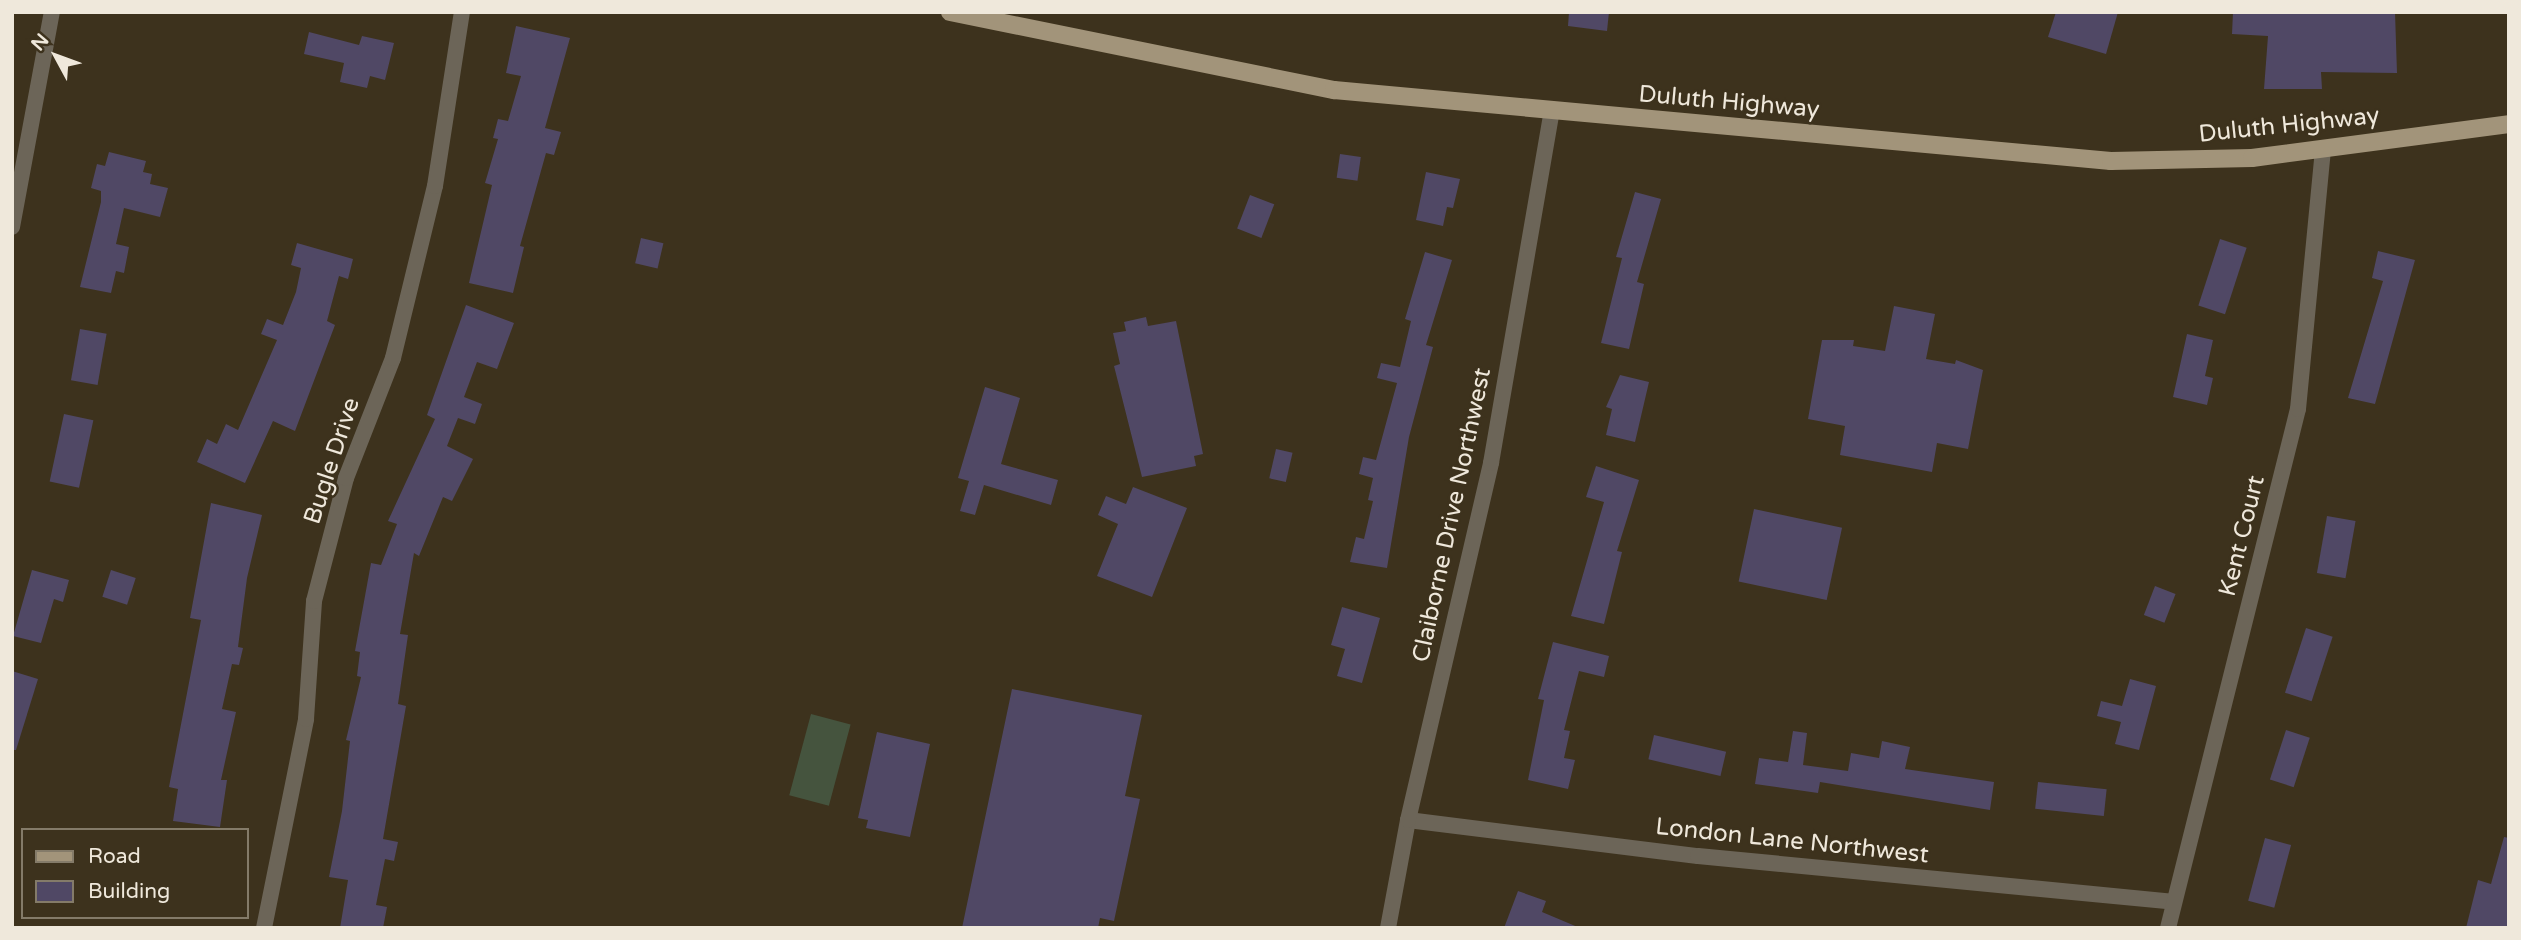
<!DOCTYPE html>
<html>
<head>
<meta charset="utf-8">
<style>
	body { margin:0 }
	#map { position:relative; width:2521px; height:940px; overflow:hidden; background:#3d321d; font-family:"Varela Round",sans-serif }
	div>[style] { position:absolute }
	[style*='--x'] { left:calc(var(--x)*1px); top:calc(var(--y)*1px); width:calc(var(--w)*1px); rotate:calc(var(--a)*1deg) }
	.green>* { inset:0; background:#45543e; transform-origin:0 0 }
	.building>* { inset:0; background:#504865; transform-origin:0 0 }
	.minor>* { height:16px; margin:-8px; padding:0 8px; transform-origin:8px; border-radius:8px; background:#6c6558 }
	.primary>* { height:18px; margin:-9px; padding:0 9px; transform-origin:9px; border-radius:9px; background:#a2947a }
	span { translate:-50% -50%; white-space:nowrap; text-align:center; line-height:1.15; -webkit-text-stroke:5px #3d321d; paint-order:stroke }
	.street-label { font-size:24px; color:#efe8db }
	.frame { position:absolute; inset:0; border:14px solid #efe8db; pointer-events:none }
	.legend { position:absolute; left:21px; top:828px; width:228px; height:91px; box-sizing:border-box; background:#3d321d; border:2px solid #847b69; margin:0; padding:9px 12px; list-style:none; font-size:21px; color:#efe8db }
	.legend li { display:flex; align-items:center; gap:14px; height:35px }
	.legend b { width:35px; border:2px solid #847b69 }
	.north { position:absolute; left:21px; top:21px; width:70px; height:70px; -webkit-text-stroke:5px #3d321d; paint-order:stroke; rotate:311deg; font-size:19px; font-weight:700; line-height:28px; text-align:center; color:#efe8db }
	.north::after { content:''; display:block; margin:auto; width:24px; height:32px; background:#efe8db; clip-path:polygon(50% 0,100% 100%,50% 72%,0 100%) }
</style>
</head>
<body>
<div id="map">
	<div class="green">
		<div style="left:811px;top:714px;width:41px;height:84px;rotate:15deg"></div>
	</div>
	<div class="building">
		<div style="clip-path:polygon(1569px 12px,1609px 12px,1607px 31px,1568px 26px)"></div>
		<div style="clip-path:polygon(2056px 12px,2118px 12px,2106px 54px,2048px 37px)"></div>
		<div style="clip-path:polygon(2233px 12px,2395px 12px,2397px 73px,2321px 72px,2322px 89px,2264px 89px,2268px 36px,2232px 34px)"></div>
		<div style="clip-path:polygon(516px 26px,570px 38px,545px 128px,561px 132px,554px 155px,546px 153px,520px 246px,524px 247px,513px 293px,469px 283px,492px 185px,485px 183px,498px 139px,493px 138px,498px 119px,508px 121px,521px 76px,506px 73px)"></div>
		<div style="clip-path:polygon(309px 32px,359px 45px,362px 36px,394px 43px,385px 80px,370px 76px,367px 88px,340px 82px,344px 63px,304px 54px)"></div>
		<div style="clip-path:polygon(109px 152px,146px 161px,143px 172px,152px 174px,150px 184px,168px 188px,160px 217px,124px 208px,116px 244px,129px 247px,124px 273px,116px 271px,111px 293px,80px 287px,101px 202px,101px 191px,91px 188px,97px 164px,105px 166px)"></div>
		<div style="left:1340px;top:154px;width:21px;height:24px;rotate:8deg"></div>
		<div style="clip-path:polygon(1426px 172px,1460px 179px,1453px 208px,1447px 207px,1443px 226px,1416px 220px)"></div>
		<div style="clip-path:polygon(1635px 192px,1661px 199px,1637px 282px,1644px 284px,1629px 349px,1601px 343px,1622px 258px,1616px 257px)"></div>
		<div style="left:1250px;top:195px;width:26px;height:36px;rotate:21deg"></div>
		<div style="left:641px;top:238px;width:23px;height:26px;rotate:13deg"></div>
		<div style="left:2220px;top:239px;width:28px;height:70px;rotate:18deg"></div>
		<div style="clip-path:polygon(297px 243px,353px 259px,348px 279px,339px 276px,327px 321px,335px 325px,295px 431px,273px 421px,245px 483px,197px 462px,207px 439px,217px 444px,226px 424px,238px 430px,277px 340px,261px 334px,267px 319px,283px 325px,296px 292px,301px 268px,291px 265px)"></div>
		<div style="clip-path:polygon(2378px 251px,2415px 260px,2375px 404px,2348px 398px,2383px 281px,2372px 278px)"></div>
		<div style="clip-path:polygon(1425px 252px,1452px 260px,1426px 345px,1433px 347px,1409px 437px,1387px 568px,1350px 562px,1356px 537px,1364px 539px,1373px 501px,1368px 500px,1373px 478px,1359px 474px,1363px 457px,1376px 460px,1397px 383px,1377px 378px,1381px 363px,1400px 367px,1411px 321px,1405px 319px)"></div>
		<div style="clip-path:polygon(466px 305px,514px 323px,497px 369px,477px 362px,464px 397px,482px 404px,475px 424px,458px 418px,447px 446px,473px 459px,452px 501px,443px 497px,419px 556px,414px 553px,400px 634px,408px 635px,398px 704px,406px 706px,383px 839px,398px 842px,394px 861px,385px 859px,376px 905px,387px 907px,383px 928px,340px 928px,348px 880px,329px 877px,342px 811px,350px 741px,346px 740px,361px 677px,357px 676px,360px 652px,355px 651px,371px 563px,381px 565px,397px 524px,388px 521px,435px 419px,427px 415px)"></div>
		<div style="clip-path:polygon(1894px 306px,1935px 314px,1926px 359px,1955px 364px,1956px 360px,1983px 370px,1968px 449px,1937px 443px,1932px 472px,1840px 455px,1845px 426px,1808px 419px,1822px 340px,1854px 340px,1853px 346px,1885px 351px)"></div>
		<div style="clip-path:polygon(1146px 317px,1148px 326px,1176px 321px,1203px 454px,1194px 456px,1196px 466px,1142px 477px,1114px 366px,1120px 364px,1113px 333px,1126px 331px,1124px 322px)"></div>
		<div style="left:80px;top:329px;width:27px;height:52px;rotate:10deg"></div>
		<div style="clip-path:polygon(2187px 334px,2213px 340px,2205px 376px,2213px 378px,2207px 405px,2173px 397px)"></div>
		<div style="clip-path:polygon(1620px 375px,1649px 382px,1635px 442px,1606px 435px,1612px 409px,1606px 407px)"></div>
		<div style="clip-path:polygon(985px 387px,1020px 398px,1001px 464px,1058px 480px,1051px 505px,984px 485px,975px 515px,960px 511px,969px 481px,958px 478px)"></div>
		<div style="left:64px;top:414px;width:30px;height:69px;rotate:12deg"></div>
		<div style="left:1276px;top:449px;width:17px;height:30px;rotate:13deg"></div>
		<div style="clip-path:polygon(1596px 466px,1639px 480px,1617px 551px,1622px 552px,1604px 624px,1571px 616px,1604px 502px,1586px 497px)"></div>
		<div style="clip-path:polygon(1133px 487px,1187px 508px,1152px 597px,1097px 576px,1118px 524px,1098px 515px,1106px 496px,1126px 504px)"></div>
		<div style="clip-path:polygon(211px 503px,262px 515px,247px 578px,238px 647px,243px 648px,239px 665px,232px 664px,222px 709px,236px 712px,221px 780px,227px 780px,220px 827px,173px 821px,178px 789px,169px 787px,201px 620px,190px 618px)"></div>
		<div style="left:1754px;top:509px;width:90px;height:74px;rotate:12deg"></div>
		<div style="left:2327px;top:516px;width:29px;height:58px;rotate:10deg"></div>
		<div style="clip-path:polygon(32px 570px,69px 580px,63px 602px,54px 599px,41px 643px,13px 636px)"></div>
		<div style="left:111px;top:570px;width:26px;height:28px;rotate:18deg"></div>
		<div style="left:2155px;top:586px;width:22px;height:31px;rotate:21deg"></div>
		<div style="clip-path:polygon(1342px 607px,1380px 618px,1362px 683px,1337px 676px,1345px 649px,1331px 645px)"></div>
		<div style="left:2306px;top:628px;width:28px;height:68px;rotate:18deg"></div>
		<div style="clip-path:polygon(1553px 642px,1609px 656px,1604px 677px,1579px 671px,1564px 730px,1570px 731px,1564px 758px,1575px 760px,1568px 789px,1528px 780px,1544px 700px,1538px 699px)"></div>
		<div style="clip-path:polygon(12px 671px,38px 679px,16px 750px,12px 750px)"></div>
		<div style="clip-path:polygon(2130px 679px,2156px 686px,2139px 750px,2115px 744px,2121px 722px,2097px 716px,2101px 701px,2122px 706px)"></div>
		<div style="clip-path:polygon(1012px 689px,1142px 715px,1125px 796px,1140px 799px,1114px 921px,1100px 918px,1098px 928px,962px 928px)"></div>
		<div style="left:2286px;top:730px;width:25px;height:52px;rotate:18deg"></div>
		<div style="clip-path:polygon(1793px 731px,1807px 733px,1803px 765px,1848px 771px,1851px 753px,1879px 758px,1882px 741px,1910px 747px,1905px 769px,1994px 782px,1990px 810px,1820px 782px,1818px 793px,1755px 784px,1759px 758px,1788px 762px)"></div>
		<div style="clip-path:polygon(877px 732px,930px 744px,910px 837px,866px 828px,868px 820px,858px 818px)"></div>
		<div style="left:1654px;top:735px;width:74px;height:25px;rotate:13deg"></div>
		<div style="left:2038px;top:782px;width:69px;height:27px;rotate:6deg"></div>
		<div style="clip-path:polygon(2504px 837px,2509px 838px,2509px 928px,2466px 928px,2478px 880px,2491px 884px)"></div>
		<div style="left:2265px;top:838px;width:27px;height:65px;rotate:15deg"></div>
		<div style="clip-path:polygon(1518px 891px,1546px 901px,1542px 912px,1580px 928px,1504px 928px)"></div>
	</div>
	<div class="minor">
		<div style="--x:12;--y:227;--w:219;--a:-79.5"></div>
		<div style="--x:1408;--y:820;--w:292;--a:7.1"></div>
		<div style="--x:1698;--y:856;--w:476;--a:5.5"></div>
		<div style="--x:264;--y:928;--w:213;--a:-78.6"></div>
		<div style="--x:306;--y:719;--w:118;--a:-86.1"></div>
		<div style="--x:314;--y:601;--w:127;--a:-75.4"></div>
		<div style="--x:346;--y:478;--w:129;--a:-68.6"></div>
		<div style="--x:393;--y:358;--w:177;--a:-76.3"></div>
		<div style="--x:435;--y:186;--w:176;--a:-81.2"></div>
		<div style="--x:1388;--y:928;--w:110;--a:-79.5"></div>
		<div style="--x:1408;--y:820;--w:367;--a:-76.9"></div>
		<div style="--x:1491;--y:463;--w:358;--a:-80.2"></div>
		<div style="--x:2168;--y:928;--w:535;--a:-75.94"></div>
		<div style="--x:2298;--y:409;--w:261;--a:-84.5"></div>
	</div>
	<div class="primary">
		<div style="--x:950;--y:12;--w:392;--a:11.5"></div>
		<div style="--x:1334;--y:90;--w:780;--a:5.22"></div>
		<div style="--x:2111;--y:161;--w:141;--a:-1.2"></div>
		<div style="--x:2252;--y:158;--w:259;--a:-7.5"></div>
	</div>
	<div class="street-label">
		<span style="left:1729px;top:102px;rotate:5deg">Duluth Highway</span>
		<span style="left:2289px;top:125px;rotate:-6deg">Duluth Highway</span>
		<span style="left:332px;top:461px;rotate:-72deg">Bugle Drive</span>
		<span style="left:1452px;top:515px;rotate:-78deg">Claiborne Drive Northwest</span>
		<span style="left:2242px;top:536px;rotate:-76deg">Kent Court</span>
		<span style="left:1792px;top:841px;rotate:6deg">London Lane Northwest</span>
	</div>
	<div class="frame"></div>
	<ul class="legend">
	<li><b style="height:9px;background:#a2947a"></b>Road</li>
	<li><b style="height:19px;background:#504865"></b>Building</li>
	</ul>
	<div class="north">N</div>
</div>
</body>
</html>
